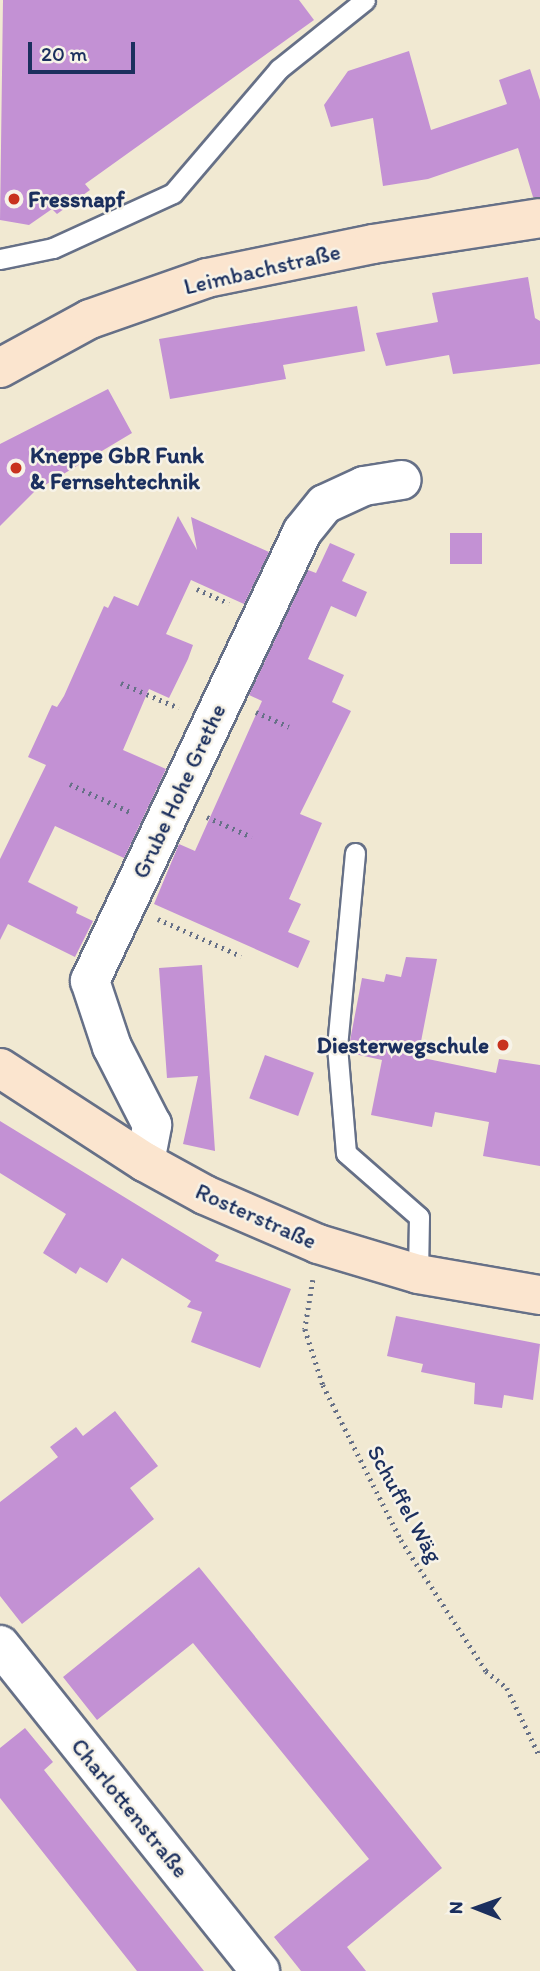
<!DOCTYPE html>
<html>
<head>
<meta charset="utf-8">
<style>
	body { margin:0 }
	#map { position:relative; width:540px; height:1971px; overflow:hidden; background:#f1e9d2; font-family:Itim,sans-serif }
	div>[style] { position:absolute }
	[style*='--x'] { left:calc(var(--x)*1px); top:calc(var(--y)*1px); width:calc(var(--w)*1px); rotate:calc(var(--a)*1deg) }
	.building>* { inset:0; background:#c391d4; transform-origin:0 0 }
	.path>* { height:4.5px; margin-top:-2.25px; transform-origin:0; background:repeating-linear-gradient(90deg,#667087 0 2px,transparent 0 7px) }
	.roads { filter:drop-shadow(2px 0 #667087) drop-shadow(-2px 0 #667087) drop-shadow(0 2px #667087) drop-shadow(0 -2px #667087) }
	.lane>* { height:19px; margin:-9.5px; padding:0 9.5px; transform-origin:9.5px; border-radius:9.5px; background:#fff }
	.street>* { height:38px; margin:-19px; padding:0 19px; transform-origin:19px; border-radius:19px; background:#fff }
	.secondary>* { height:38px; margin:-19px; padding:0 19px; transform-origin:19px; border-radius:19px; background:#fbe5cf }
	.dots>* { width:19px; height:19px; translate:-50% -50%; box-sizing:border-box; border:4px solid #f7f3e8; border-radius:50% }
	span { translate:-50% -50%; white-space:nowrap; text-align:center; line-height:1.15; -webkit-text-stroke:5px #f7f3e8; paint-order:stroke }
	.poi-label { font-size:23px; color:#1b2f5e; font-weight:700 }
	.left { translate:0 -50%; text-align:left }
	.right { translate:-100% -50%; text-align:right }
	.street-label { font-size:23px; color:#1b2f5e }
	.north { position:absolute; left:442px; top:1873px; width:70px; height:70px; -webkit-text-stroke:5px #f7f3e8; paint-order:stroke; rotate:271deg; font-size:19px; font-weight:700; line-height:28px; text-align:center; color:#1b2f5e }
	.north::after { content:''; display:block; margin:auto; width:24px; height:32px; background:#1b2f5e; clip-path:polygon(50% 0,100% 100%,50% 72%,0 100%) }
	.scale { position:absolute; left:28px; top:42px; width:107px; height:32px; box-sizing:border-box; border:4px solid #1b2f5e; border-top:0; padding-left:9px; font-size:21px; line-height:24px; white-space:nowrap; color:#1b2f5e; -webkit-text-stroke:5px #f7f3e8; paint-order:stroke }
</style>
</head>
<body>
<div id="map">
	<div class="building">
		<div style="clip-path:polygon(3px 0,299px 0,314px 20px,85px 184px,90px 190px,57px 214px,52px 209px,29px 225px,0 220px)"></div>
		<div style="clip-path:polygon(409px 51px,431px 130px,507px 104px,499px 80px,530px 69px,540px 100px,540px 197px,533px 197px,518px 148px,428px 179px,383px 186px,373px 118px,331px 127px,324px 105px,348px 71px)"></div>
		<div style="clip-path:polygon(528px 277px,535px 318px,540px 321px,540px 364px,453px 374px,449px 355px,386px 366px,376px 333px,438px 322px,432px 293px)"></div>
		<div style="clip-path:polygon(357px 306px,365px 351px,283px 365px,286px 379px,170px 399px,159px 339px)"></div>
		<div style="clip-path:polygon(108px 389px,132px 433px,35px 491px,0 526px,0 444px)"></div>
		<div style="clip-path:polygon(178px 516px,197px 550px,191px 517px,269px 552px,244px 604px,191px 580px,166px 634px,193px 645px,188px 659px,169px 698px,149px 689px,123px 750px,166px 769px,124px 858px,55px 826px,28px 882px,78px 907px,76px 913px,93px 921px,75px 957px,8px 924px,0 940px,0 859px,46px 765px,28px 757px,52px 705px,57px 707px,64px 696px,104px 606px,108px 608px,114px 596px,138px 606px)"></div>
		<div style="left:450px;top:533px;width:32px;height:31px"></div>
		<div style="clip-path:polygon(330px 543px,355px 554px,342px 581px,367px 592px,356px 617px,331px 606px,308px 659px,344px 675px,332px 702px,351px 711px,300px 814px,322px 823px,289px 899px,301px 904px,288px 932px,310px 941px,298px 968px,154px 904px,179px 844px,195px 851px,262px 701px,249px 695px,308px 570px,316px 573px)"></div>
		<div style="clip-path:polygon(406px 957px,437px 959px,418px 1057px,496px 1073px,499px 1059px,540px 1065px,540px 1166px,483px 1156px,489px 1122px,435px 1112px,432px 1127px,371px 1115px,382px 1060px,350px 1053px,349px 1046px,362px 978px,384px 982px,386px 974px,401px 977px)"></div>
		<div style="clip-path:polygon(202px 965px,209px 1063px,215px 1151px,183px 1144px,198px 1076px,167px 1078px,159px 968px)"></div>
		<div style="left:265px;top:1055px;width:52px;height:46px;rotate:20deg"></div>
		<div style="clip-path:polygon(0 1121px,219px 1255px,215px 1261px,291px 1289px,260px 1368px,191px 1342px,202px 1312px,187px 1307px,191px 1301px,122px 1258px,107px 1283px,80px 1267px,76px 1274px,43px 1253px,66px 1214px,0 1173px)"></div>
		<div style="clip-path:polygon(396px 1316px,540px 1344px,533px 1400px,504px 1395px,502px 1408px,474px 1404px,475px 1383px,421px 1372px,423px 1364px,387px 1356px)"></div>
		<div style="clip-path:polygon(115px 1411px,158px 1466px,130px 1488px,154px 1519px,22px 1624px,0 1596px,0 1502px,58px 1457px,50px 1447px,76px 1427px,83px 1436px)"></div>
		<div style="clip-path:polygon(199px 1567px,442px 1868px,347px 1947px,366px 1971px,301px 1971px,274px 1937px,369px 1859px,193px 1643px,97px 1720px,63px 1677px)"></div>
		<div style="clip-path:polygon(25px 1728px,53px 1762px,44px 1770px,204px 1971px,137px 1971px,0 1798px,0 1748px)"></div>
	</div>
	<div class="path">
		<div style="--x:197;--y:589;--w:35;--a:24"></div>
		<div style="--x:121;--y:683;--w:63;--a:23.3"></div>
		<div style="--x:256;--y:712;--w:36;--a:24"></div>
		<div style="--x:70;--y:784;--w:66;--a:25"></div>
		<div style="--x:207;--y:817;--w:49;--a:24"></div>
		<div style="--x:158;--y:919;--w:91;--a:24"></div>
		<div style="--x:313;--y:1280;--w:50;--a:99.3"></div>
		<div style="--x:305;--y:1329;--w:59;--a:72.2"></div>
		<div style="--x:323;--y:1385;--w:174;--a:63.3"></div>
		<div style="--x:401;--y:1540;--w:156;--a:57"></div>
		<div style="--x:486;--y:1671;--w:27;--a:39"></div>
		<div style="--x:507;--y:1688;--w:76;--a:64.4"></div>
	</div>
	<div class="roads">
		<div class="lane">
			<div style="--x:0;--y:259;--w:54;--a:-11.7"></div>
			<div style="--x:53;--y:248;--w:132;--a:-24.6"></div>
			<div style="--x:173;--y:193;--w:163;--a:-49.5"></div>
			<div style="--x:279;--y:69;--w:110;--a:-38.7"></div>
			<div style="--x:355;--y:853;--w:194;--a:95.3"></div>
			<div style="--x:337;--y:1046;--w:107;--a:85.2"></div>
			<div style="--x:346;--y:1153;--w:97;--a:41.2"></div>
			<div style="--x:419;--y:1217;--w:57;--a:91"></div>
		</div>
		<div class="street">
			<div style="--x:145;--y:1162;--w:38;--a:-79"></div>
			<div style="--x:152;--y:1125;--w:88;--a:-117.1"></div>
			<div style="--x:112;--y:1047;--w:70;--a:-108.4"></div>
			<div style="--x:90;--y:981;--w:497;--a:-64.7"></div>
			<div style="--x:302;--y:532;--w:36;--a:-51"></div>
			<div style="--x:325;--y:504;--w:43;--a:-24.8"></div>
			<div style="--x:364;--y:486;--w:38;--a:-9"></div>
			<div style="--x:0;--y:1645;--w:417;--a:51.4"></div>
		</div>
		<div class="secondary">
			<div style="--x:0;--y:368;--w:102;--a:-28.6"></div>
			<div style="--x:90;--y:319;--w:124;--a:-19.3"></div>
			<div style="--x:207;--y:278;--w:169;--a:-11.6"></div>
			<div style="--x:373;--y:244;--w:169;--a:-8.8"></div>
			<div style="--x:0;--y:1068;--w:173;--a:33"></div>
			<div style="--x:145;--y:1162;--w:68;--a:28.8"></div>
			<div style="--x:205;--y:1195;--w:123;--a:23.4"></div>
			<div style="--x:318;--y:1244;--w:104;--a:16.7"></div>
			<div style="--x:418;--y:1274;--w:124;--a:9.8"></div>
		</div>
	</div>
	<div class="dots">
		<div style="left:14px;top:199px;background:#c8321e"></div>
		<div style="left:16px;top:468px;background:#c8321e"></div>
		<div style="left:503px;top:1045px;background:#c8321e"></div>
	</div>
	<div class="poi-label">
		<span class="left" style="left:28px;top:199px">Fressnapf</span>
		<span class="left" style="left:30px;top:468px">Kneppe GbR Funk<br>&amp; Fernsehtechnik</span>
		<span class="right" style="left:489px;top:1045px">Diesterwegschule</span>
	</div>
	<div class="street-label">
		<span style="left:262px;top:269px;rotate:-13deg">Leimbachstraße</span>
		<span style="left:179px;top:791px;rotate:-65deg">Grube Hohe Grethe</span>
		<span style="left:256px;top:1216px;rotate:24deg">Rosterstraße</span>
		<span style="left:405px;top:1504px;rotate:61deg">Schuffel Wäg</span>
		<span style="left:130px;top:1808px;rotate:51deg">Charlottenstraße</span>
	</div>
	<div class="north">N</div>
	<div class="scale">20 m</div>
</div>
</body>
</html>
